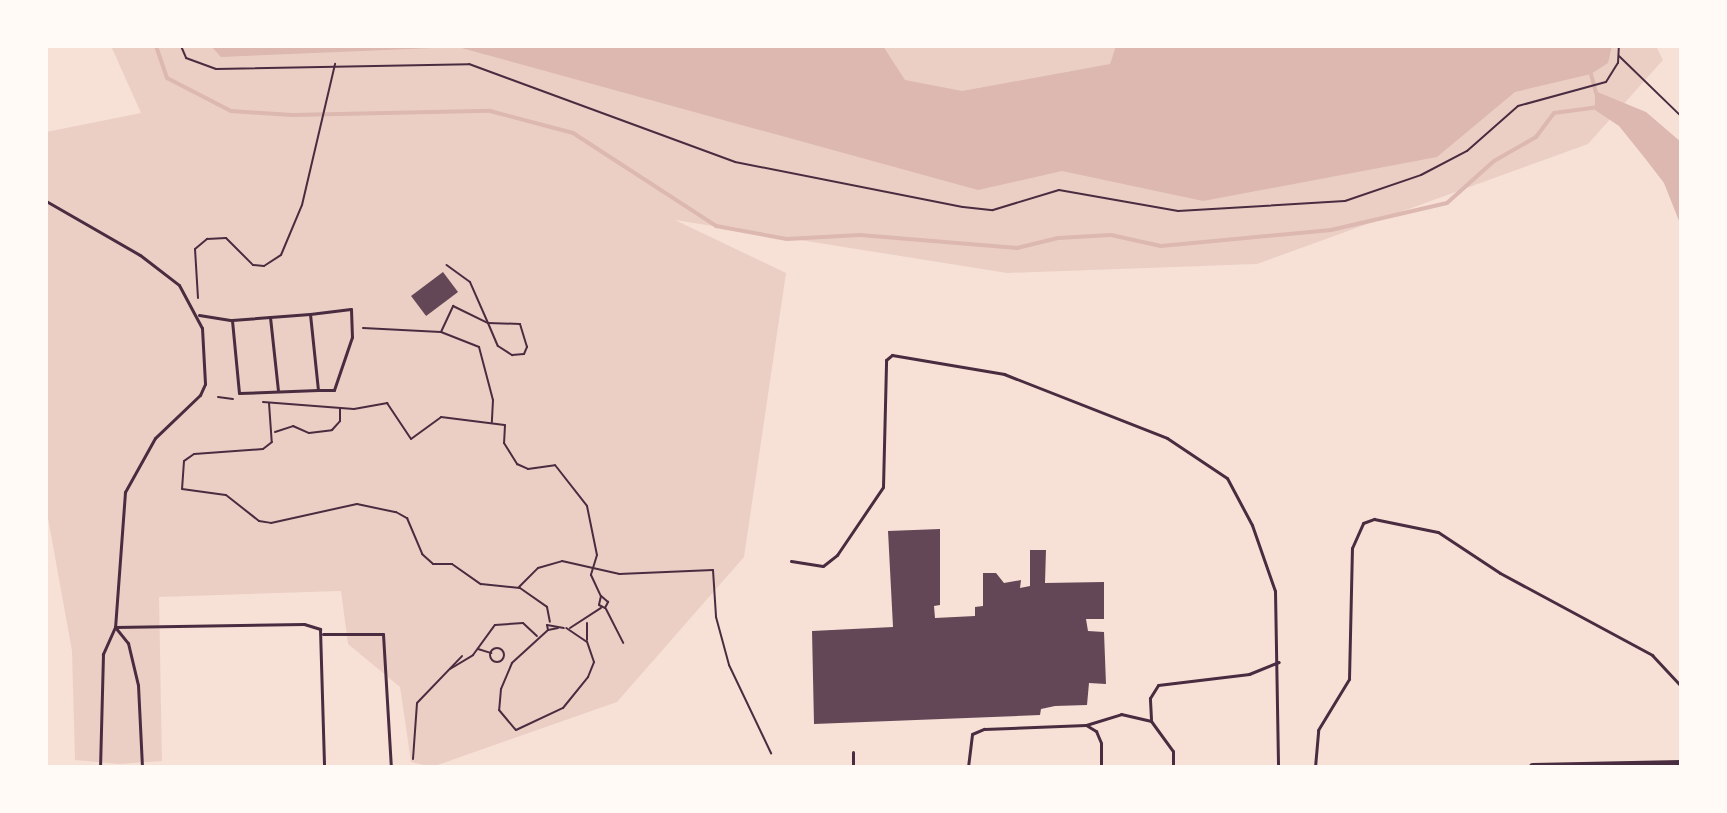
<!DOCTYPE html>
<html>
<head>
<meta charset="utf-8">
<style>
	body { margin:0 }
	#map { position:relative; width:1727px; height:813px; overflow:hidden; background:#f7e1d7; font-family:"Crimson Pro",serif }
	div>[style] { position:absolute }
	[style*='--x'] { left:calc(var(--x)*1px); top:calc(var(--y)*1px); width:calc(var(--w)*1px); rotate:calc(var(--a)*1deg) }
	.green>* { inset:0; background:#ebcfc5 }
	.water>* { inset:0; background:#dcb8b0 }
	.stream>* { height:4px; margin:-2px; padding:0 2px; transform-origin:2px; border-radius:2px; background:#dcb8b0 }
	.building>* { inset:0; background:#644757; transform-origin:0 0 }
	.path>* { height:2px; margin:-1px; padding:0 1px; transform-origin:1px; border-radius:1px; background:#4a2c40 }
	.path>.ring { margin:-1px; padding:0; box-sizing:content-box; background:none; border:2px solid #4a2c40; border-radius:50% }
	.service>* { height:3px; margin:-1.5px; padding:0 1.5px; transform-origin:1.5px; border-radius:1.5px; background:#4a2c40 }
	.secondary>* { height:8px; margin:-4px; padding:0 4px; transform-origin:4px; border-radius:4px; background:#4a2c40 }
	span { translate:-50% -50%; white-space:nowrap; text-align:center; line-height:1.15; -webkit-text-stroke:8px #fffaf5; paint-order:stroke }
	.frame { position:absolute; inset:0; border:48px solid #fffaf5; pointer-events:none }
</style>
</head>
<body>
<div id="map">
	<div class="green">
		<div style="clip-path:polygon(111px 46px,1656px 46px,1663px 60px,1588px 144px,1257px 264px,1007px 273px,675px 220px,786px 273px,744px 557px,617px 702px,432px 767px,411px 762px,400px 687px,348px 644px,341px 591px,159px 597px,162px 761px,119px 764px,75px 760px,72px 651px,46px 507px,46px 132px,141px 113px)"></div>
	</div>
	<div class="water">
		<div style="clip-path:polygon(211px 46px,883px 46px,905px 80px,962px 91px,1110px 64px,1116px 46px,1612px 46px,1608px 63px,1591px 74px,1515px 92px,1437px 157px,1203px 201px,1062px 171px,978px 190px,458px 47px,221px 57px)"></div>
		<div style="clip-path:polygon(1595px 91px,1646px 112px,1681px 142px,1681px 226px,1664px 183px,1644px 157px,1619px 126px,1595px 110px)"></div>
	</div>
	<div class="stream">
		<div style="--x:156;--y:46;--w:34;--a:71"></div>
		<div style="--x:167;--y:78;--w:72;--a:27.3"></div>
		<div style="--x:231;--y:111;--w:61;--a:3.8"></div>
		<div style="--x:292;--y:115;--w:198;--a:-1.2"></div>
		<div style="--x:490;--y:111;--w:86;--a:14.8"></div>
		<div style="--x:573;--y:133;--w:171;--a:33"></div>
		<div style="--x:716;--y:226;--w:72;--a:10.4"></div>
		<div style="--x:787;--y:239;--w:73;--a:-3.1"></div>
		<div style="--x:860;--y:235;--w:158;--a:4.7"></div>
		<div style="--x:1017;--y:248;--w:42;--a:-13.7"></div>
		<div style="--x:1058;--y:238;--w:53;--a:-3.2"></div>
		<div style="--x:1111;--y:235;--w:51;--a:12.4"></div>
		<div style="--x:1161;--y:246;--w:171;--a:-5.4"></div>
		<div style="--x:1331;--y:230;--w:119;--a:-13.1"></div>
		<div style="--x:1447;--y:203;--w:63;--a:-41.8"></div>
		<div style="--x:1494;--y:161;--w:48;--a:-29.7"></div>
		<div style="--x:1536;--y:137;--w:30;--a:-53"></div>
		<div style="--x:1554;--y:113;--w:45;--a:-7.6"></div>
		<div style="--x:1591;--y:74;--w:20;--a:75"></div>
	</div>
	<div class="building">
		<div style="left:443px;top:272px;width:25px;height:40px;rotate:53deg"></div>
		<div style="clip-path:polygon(940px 529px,940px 605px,934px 606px,935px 618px,975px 616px,975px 607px,983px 606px,983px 573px,996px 573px,1004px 583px,1021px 580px,1020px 588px,1030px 586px,1030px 550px,1046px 550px,1045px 583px,1104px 582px,1104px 619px,1086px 619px,1088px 631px,1104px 632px,1106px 684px,1089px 683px,1087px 705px,1055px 706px,1041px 709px,1040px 715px,814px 724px,812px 631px,893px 627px,888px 531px)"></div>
	</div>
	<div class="path">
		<div style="--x:181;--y:46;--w:13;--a:67"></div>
		<div style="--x:186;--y:58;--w:32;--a:20"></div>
		<div style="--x:216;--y:69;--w:253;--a:-1.1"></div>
		<div style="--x:469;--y:64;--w:283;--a:20.2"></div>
		<div style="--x:735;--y:162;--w:232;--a:11.2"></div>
		<div style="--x:963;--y:207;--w:30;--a:6"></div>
		<div style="--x:993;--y:210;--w:69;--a:-16.9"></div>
		<div style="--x:1059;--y:190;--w:121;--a:10"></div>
		<div style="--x:1178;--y:211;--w:167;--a:-3.4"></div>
		<div style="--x:1345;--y:201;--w:80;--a:-18.9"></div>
		<div style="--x:1421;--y:175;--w:52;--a:-27.6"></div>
		<div style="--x:1467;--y:151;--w:68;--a:-41.4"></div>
		<div style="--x:1518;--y:106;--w:91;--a:-15.3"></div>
		<div style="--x:1606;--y:82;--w:22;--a:-58"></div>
		<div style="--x:1618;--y:63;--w:17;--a:-87"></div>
		<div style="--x:1619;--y:56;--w:86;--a:44.1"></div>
		<div style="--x:198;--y:298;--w:49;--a:-93.5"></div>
		<div style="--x:195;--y:249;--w:16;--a:-40"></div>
		<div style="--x:207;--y:239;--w:19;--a:-3"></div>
		<div style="--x:226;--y:238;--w:38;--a:45"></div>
		<div style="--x:253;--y:265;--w:11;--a:5"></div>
		<div style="--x:264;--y:266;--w:20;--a:-33"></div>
		<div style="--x:281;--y:255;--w:54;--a:-67.2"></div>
		<div style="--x:302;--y:205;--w:145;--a:-76.8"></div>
		<div style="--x:363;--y:328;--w:78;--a:2.9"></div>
		<div style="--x:441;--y:332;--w:41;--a:21.5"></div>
		<div style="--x:479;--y:347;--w:55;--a:75.2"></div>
		<div style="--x:493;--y:400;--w:22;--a:93"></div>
		<div style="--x:441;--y:332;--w:29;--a:-65"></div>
		<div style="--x:453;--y:306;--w:39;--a:26"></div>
		<div style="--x:488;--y:323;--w:25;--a:67"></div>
		<div style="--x:498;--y:346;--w:17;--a:33"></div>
		<div style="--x:512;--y:355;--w:12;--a:-5"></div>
		<div style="--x:524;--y:354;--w:8;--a:-67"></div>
		<div style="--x:527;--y:347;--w:24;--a:-107"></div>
		<div style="--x:520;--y:324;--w:32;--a:-178"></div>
		<div style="--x:488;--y:323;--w:45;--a:-113.7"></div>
		<div style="--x:470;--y:282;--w:29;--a:-144"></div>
		<div style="--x:218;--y:397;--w:15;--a:8"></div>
		<div style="--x:263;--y:402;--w:91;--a:4.4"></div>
		<div style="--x:354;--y:409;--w:34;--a:-10"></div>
		<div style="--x:387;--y:403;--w:43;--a:56.3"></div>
		<div style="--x:411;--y:439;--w:37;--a:-36"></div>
		<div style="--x:441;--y:417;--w:64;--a:7.1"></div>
		<div style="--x:505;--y:425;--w:18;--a:93"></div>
		<div style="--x:504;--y:443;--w:25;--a:58"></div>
		<div style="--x:517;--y:464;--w:12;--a:24"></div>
		<div style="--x:528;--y:469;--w:27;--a:-8"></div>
		<div style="--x:555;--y:465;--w:52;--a:52"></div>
		<div style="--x:587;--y:506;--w:50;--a:78.5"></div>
		<div style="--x:597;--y:555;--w:21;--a:107"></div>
		<div style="--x:591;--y:575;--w:23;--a:65"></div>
		<div style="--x:601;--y:596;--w:9;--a:103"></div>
		<div style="--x:599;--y:605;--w:7;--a:27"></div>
		<div style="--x:605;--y:608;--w:7;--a:-63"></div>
		<div style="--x:608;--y:602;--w:9;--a:-139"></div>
		<div style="--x:269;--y:403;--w:39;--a:86"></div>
		<div style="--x:272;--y:442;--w:11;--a:142"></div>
		<div style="--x:263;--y:449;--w:69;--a:175.9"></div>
		<div style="--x:194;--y:454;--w:12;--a:145"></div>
		<div style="--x:184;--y:461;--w:28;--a:94"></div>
		<div style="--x:182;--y:489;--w:44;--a:7.8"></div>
		<div style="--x:226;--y:495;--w:42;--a:38.2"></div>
		<div style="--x:259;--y:521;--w:12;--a:9"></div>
		<div style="--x:271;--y:523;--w:88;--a:-12.5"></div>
		<div style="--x:357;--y:504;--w:40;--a:12"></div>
		<div style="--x:396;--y:512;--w:13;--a:29"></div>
		<div style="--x:407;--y:518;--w:39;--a:67"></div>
		<div style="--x:422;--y:554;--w:15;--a:42"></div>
		<div style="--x:433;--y:564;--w:19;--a:0"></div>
		<div style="--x:452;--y:564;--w:35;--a:35"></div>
		<div style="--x:481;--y:584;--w:39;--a:6"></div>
		<div style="--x:520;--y:588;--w:33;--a:35"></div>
		<div style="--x:547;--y:607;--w:15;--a:79"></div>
		<div style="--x:275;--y:432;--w:19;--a:-18"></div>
		<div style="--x:293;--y:426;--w:17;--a:24"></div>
		<div style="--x:309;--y:433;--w:23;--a:-7"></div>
		<div style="--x:332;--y:430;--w:12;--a:-48"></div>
		<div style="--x:340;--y:421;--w:13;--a:-90"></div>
		<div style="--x:519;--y:587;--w:27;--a:-45"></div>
		<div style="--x:538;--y:568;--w:25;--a:-16"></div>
		<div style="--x:562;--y:561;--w:58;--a:12.8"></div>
		<div style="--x:619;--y:574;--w:94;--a:-2.4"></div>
		<div style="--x:713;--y:570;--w:47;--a:86.3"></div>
		<div style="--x:716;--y:617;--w:50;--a:74.8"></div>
		<div style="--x:729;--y:665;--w:98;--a:64.5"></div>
		<div style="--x:606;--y:609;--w:38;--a:63"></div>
		<div style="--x:587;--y:623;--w:17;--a:90"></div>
		<div style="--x:558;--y:628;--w:10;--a:169"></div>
		<div style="--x:548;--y:630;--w:5;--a:-101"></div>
		<div style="--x:547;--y:625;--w:17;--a:10"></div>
		<div style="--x:570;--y:628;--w:37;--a:-33"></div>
		<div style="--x:548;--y:630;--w:49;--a:137.5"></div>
		<div style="--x:512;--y:663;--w:28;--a:113"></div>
		<div style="--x:501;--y:689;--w:21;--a:95"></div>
		<div style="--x:499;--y:710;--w:26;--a:50"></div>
		<div style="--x:516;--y:730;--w:52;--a:-25.1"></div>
		<div style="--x:563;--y:708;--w:40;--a:-51"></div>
		<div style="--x:588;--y:677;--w:16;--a:-68"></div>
		<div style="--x:594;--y:662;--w:21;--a:-109"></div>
		<div style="--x:587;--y:642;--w:25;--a:-146"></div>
		<div class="ring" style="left:490px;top:648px;width:12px;height:12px"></div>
		<div style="--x:478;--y:649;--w:14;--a:17"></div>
		<div style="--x:450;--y:669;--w:27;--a:-31"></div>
		<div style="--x:473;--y:655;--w:37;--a:-54"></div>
		<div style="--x:495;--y:625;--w:28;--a:-4"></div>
		<div style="--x:523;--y:623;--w:19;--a:43"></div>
		<div style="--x:413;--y:759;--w:56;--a:-85.9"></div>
		<div style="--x:417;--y:703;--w:65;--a:-46.2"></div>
	</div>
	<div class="service">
		<div style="--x:46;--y:201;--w:108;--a:29.9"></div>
		<div style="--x:140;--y:255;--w:49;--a:37.6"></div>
		<div style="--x:179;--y:285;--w:49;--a:61.9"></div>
		<div style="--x:202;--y:328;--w:56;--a:86.9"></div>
		<div style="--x:205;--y:384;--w:12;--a:114"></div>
		<div style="--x:200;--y:395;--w:62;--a:136.3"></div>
		<div style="--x:155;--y:438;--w:62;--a:119.1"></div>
		<div style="--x:125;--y:492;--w:135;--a:94.2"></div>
		<div style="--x:115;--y:627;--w:30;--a:114"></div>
		<div style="--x:103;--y:654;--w:113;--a:91.5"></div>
		<div style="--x:310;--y:314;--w:41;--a:-7"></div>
		<div style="--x:351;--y:309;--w:28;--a:88"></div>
		<div style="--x:352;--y:337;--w:56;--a:108.8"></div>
		<div style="--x:334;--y:390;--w:15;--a:180"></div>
		<div style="--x:199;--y:315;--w:33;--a:9"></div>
		<div style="--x:232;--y:320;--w:78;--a:-4.4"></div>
		<div style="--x:310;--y:314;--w:76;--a:84"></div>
		<div style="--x:318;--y:390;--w:79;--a:177.8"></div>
		<div style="--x:239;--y:393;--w:73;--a:-95.5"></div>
		<div style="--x:270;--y:317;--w:74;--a:83.8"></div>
		<div style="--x:791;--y:561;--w:32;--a:9"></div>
		<div style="--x:823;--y:566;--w:18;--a:-38"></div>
		<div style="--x:837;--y:555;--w:82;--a:-55.9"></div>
		<div style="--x:883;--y:487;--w:127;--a:-88.6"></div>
		<div style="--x:886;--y:360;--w:8;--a:-40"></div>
		<div style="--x:892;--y:355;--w:114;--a:9.6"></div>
		<div style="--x:1004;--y:374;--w:175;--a:21.4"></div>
		<div style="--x:1167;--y:438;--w:72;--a:33.7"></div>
		<div style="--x:1227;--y:478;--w:53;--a:62"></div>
		<div style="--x:1252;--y:525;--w:70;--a:70.8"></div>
		<div style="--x:1275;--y:591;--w:176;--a:89"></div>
		<div style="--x:115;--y:627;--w:189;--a:-0.9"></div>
		<div style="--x:304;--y:624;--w:17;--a:17"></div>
		<div style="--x:320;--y:629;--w:138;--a:88.3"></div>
		<div style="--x:115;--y:627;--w:21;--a:51"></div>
		<div style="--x:128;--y:643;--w:43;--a:76.6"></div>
		<div style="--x:138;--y:685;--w:82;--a:87.2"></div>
		<div style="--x:323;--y:634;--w:60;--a:0"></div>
		<div style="--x:383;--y:634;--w:133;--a:86.6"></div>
		<div style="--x:1151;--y:719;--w:21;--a:-93"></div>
		<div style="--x:1150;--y:698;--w:15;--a:-58"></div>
		<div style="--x:1158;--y:685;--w:92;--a:-6.9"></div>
		<div style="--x:1249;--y:674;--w:32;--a:-22"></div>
		<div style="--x:1086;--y:725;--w:12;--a:31"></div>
		<div style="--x:1096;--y:731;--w:13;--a:67"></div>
		<div style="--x:1101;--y:743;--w:24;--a:90"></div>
		<div style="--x:853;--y:752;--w:15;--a:90"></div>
		<div style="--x:968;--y:767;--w:33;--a:-83"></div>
		<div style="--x:972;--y:734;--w:13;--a:-23"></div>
		<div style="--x:984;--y:729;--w:102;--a:-2.2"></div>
		<div style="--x:1086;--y:725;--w:37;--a:-17"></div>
		<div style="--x:1121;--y:714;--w:31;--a:13"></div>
		<div style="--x:1151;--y:721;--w:37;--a:54"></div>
		<div style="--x:1173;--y:751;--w:16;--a:90"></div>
		<div style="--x:1315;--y:767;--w:37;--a:-85"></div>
		<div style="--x:1318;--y:730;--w:60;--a:-58.7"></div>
		<div style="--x:1349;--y:679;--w:131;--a:-88.7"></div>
		<div style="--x:1352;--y:548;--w:27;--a:-66"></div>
		<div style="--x:1363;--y:523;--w:12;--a:-20"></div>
		<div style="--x:1374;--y:519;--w:65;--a:11.5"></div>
		<div style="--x:1438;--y:532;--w:74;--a:33.5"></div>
		<div style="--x:1500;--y:573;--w:173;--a:28.3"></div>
		<div style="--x:1652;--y:655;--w:42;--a:46.9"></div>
	</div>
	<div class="secondary">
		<div style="--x:1533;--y:767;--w:148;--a:-1.2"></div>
	</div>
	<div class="frame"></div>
</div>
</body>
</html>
